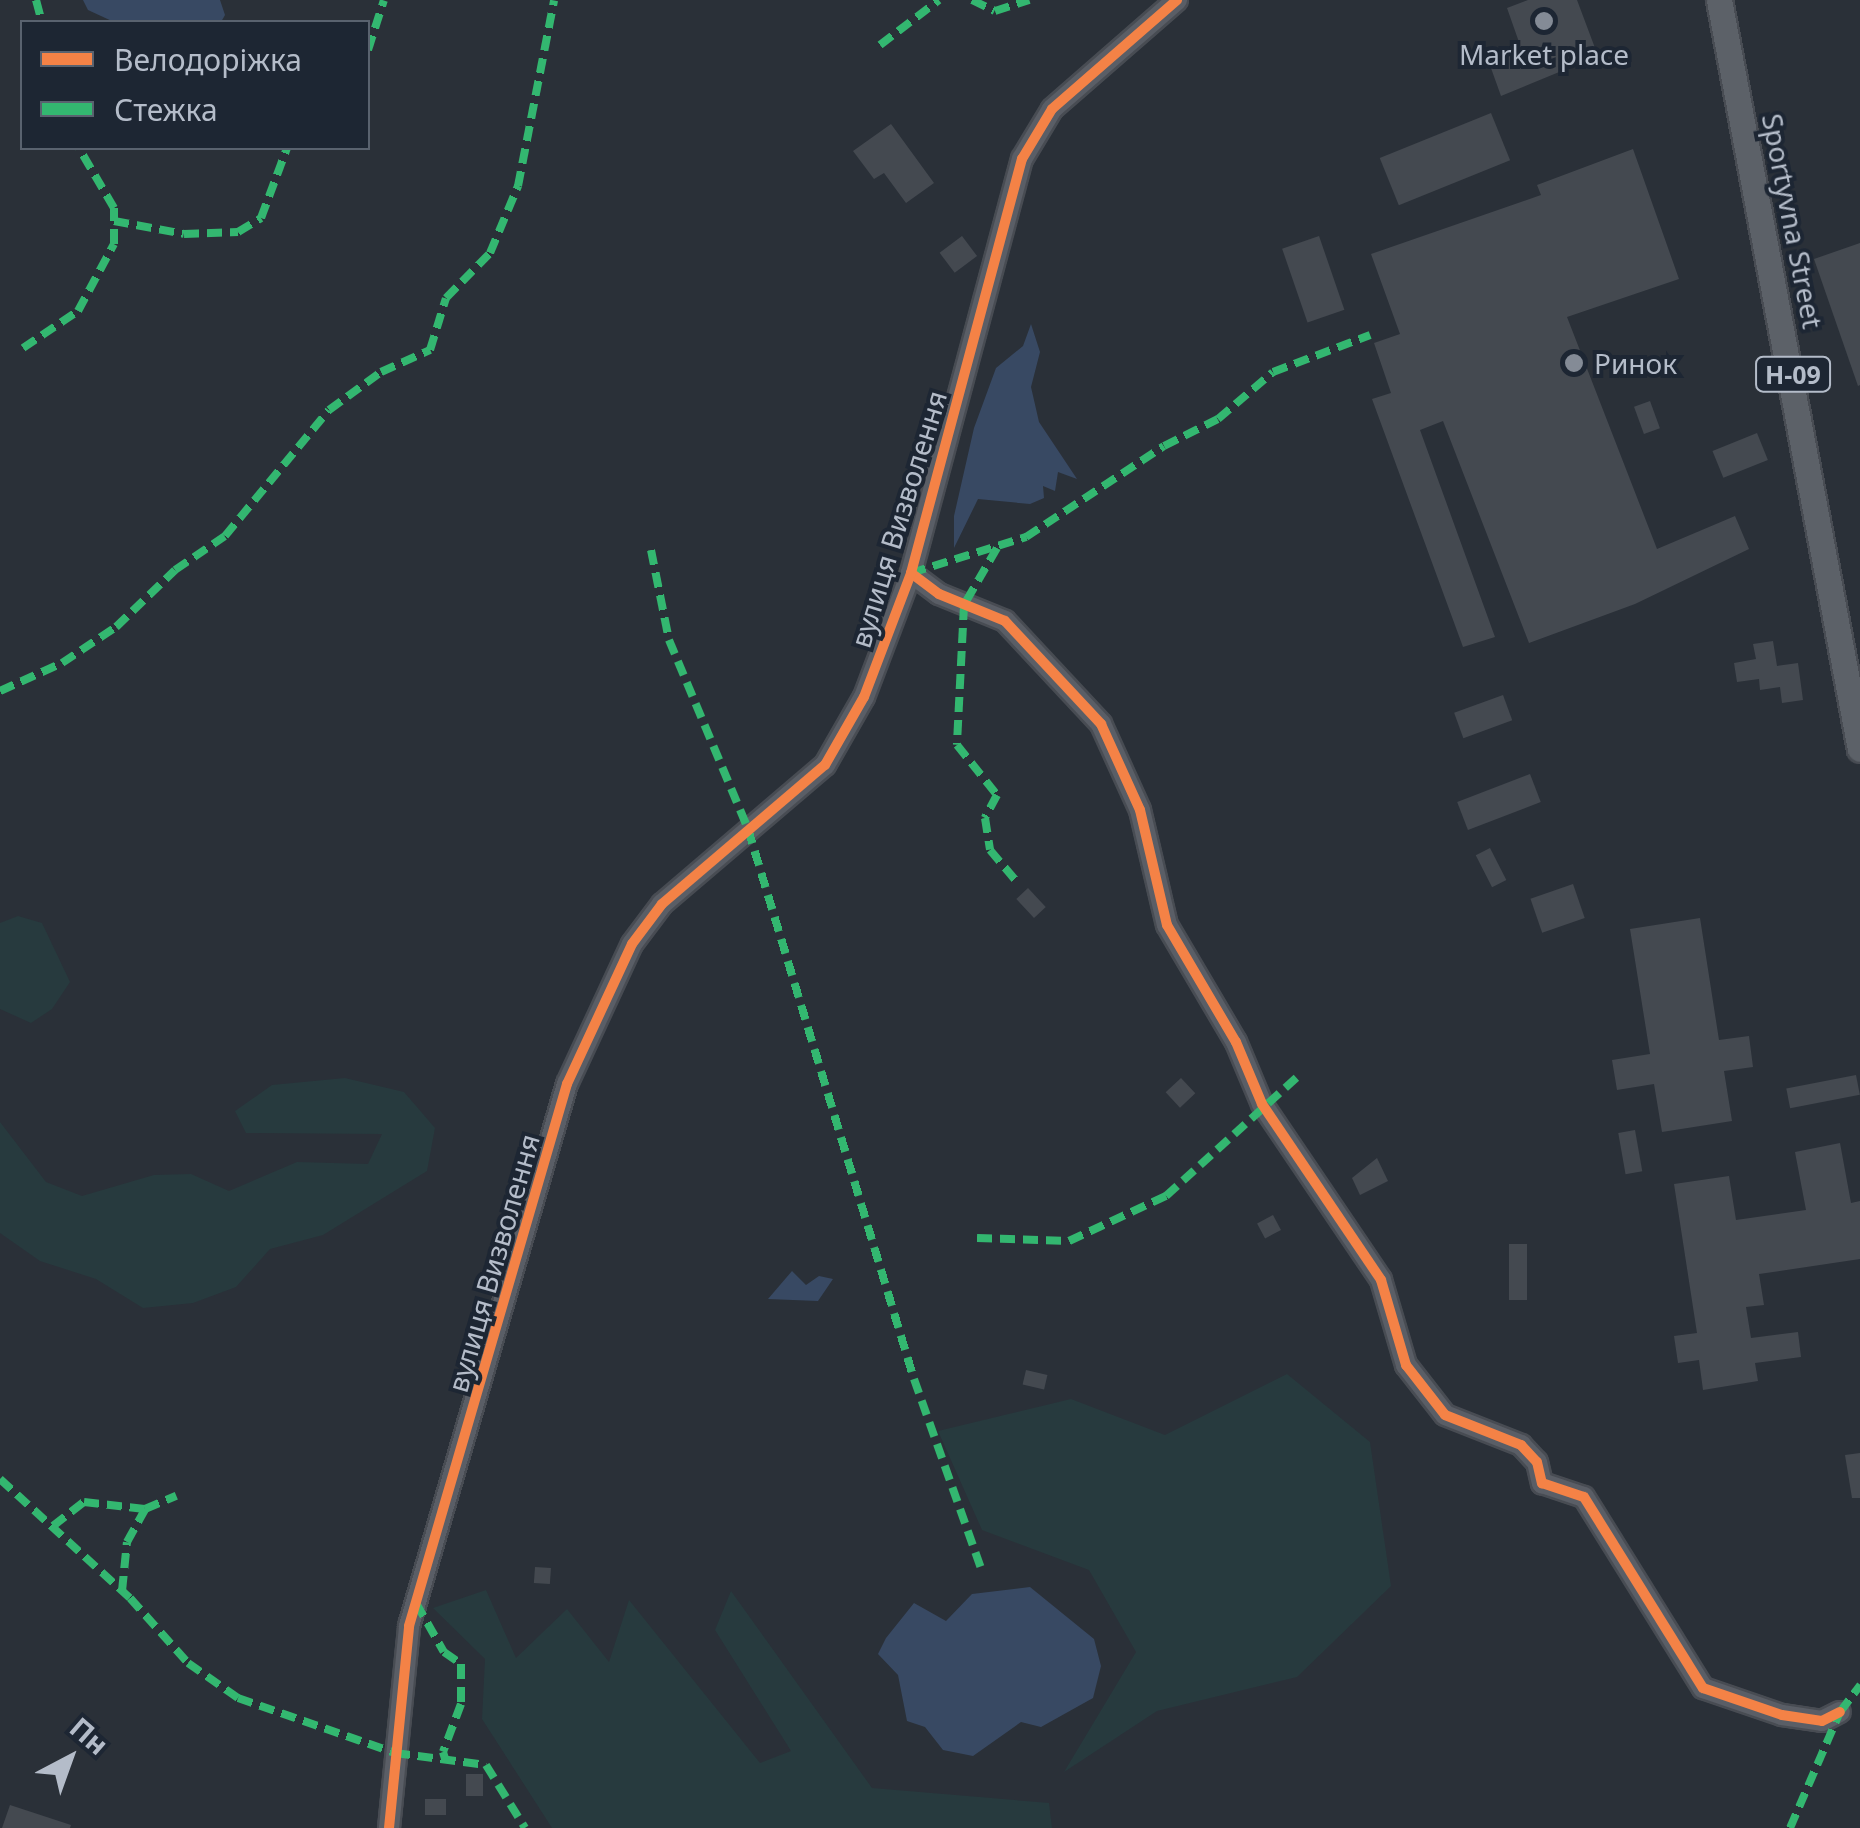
<!DOCTYPE html>
<html>
<head>
<meta charset="utf-8">
<style>
	body { margin:0 }
	#map { position:relative; width:1860px; height:1828px; overflow:hidden; background:#2a3038; font-family:"Noto Sans",sans-serif }
	div>[style] { position:absolute }
	[style*='--x'] { left:calc(var(--x)*1px); top:calc(var(--y)*1px); width:calc(var(--w)*1px); rotate:calc(var(--a)*1deg) }
	.green>* { inset:0; background:#273a3e }
	.water>* { inset:0; background:#384963 }
	.building>* { inset:0; background:#444950; transform-origin:0 0 }
	.roads { filter:drop-shadow(2px 0 #484c53) drop-shadow(-2px 0 #484c53) drop-shadow(0 2px #484c53) drop-shadow(0 -2px #484c53) }
	.minor>* { height:20px; margin:-10px; padding:0 10px; transform-origin:10px; border-radius:10px; background:#5a5e66 }
	.major>* { height:25px; margin:-12.5px; padding:0 12.5px; transform-origin:12.5px; border-radius:12.5px; background:#5c6168 }
	.quiet>* { height:8px; margin-top:-4px; transform-origin:0; background:repeating-linear-gradient(90deg,#33b770 0 15px,transparent 0 23px) }
	.cycleway>* { height:10px; margin:-5px; padding:0 5px; transform-origin:5px; border-radius:5px; background:#f48246 }
	.dots>* { width:28px; height:28px; translate:-50% -50%; box-sizing:border-box; border:5px solid #1d2633; border-radius:50% }
	span { translate:-50% -50%; white-space:nowrap; text-align:center; line-height:1.15; -webkit-text-stroke:8px #1d2633; paint-order:stroke }
	.shield-label span { padding:2px 8px; background:#1d2633; border:2px solid; border-radius:8px; -webkit-text-stroke-width:0 }
	.shield-label { font-size:25px; color:#b4bcc9; font-weight:700 }
	.poi-label { font-size:28px; color:#b4bcc9 }
	.left { translate:0 -50%; text-align:left }
	.street-label { font-size:28px; color:#b4bcc9 }
	.legend { position:absolute; left:20px; top:20px; width:350px; height:130px; box-sizing:border-box; background:#1d2633; border:2px solid #59626f; margin:0; padding:12px 18px; list-style:none; font-size:30px; color:#b4bcc9 }
	.legend li { display:flex; align-items:center; gap:20px; height:50px }
	.legend b { width:50px; border:2px solid #59626f }
	.north { position:absolute; left:20px; top:1708px; width:100px; height:100px; -webkit-text-stroke:8px #1d2633; paint-order:stroke; rotate:41deg; font-size:28px; font-weight:700; line-height:40px; text-align:center; color:#b4bcc9 }
	.north::after { content:''; display:block; margin:auto; width:35px; height:45px; background:#b4bcc9; clip-path:polygon(50% 0,100% 100%,50% 72%,0 100%) }
</style>
</head>
<body>
<div id="map">
	<div class="green">
		<div style="clip-path:polygon(18px 916px,42px 923px,70px 982px,52px 1009px,31px 1023px,0 1009px,0 923px)"></div>
		<div style="clip-path:polygon(345px 1078px,404px 1092px,435px 1128px,427px 1171px,323px 1235px,270px 1249px,236px 1287px,193px 1303px,143px 1308px,96px 1279px,40px 1261px,0 1233px,0 1122px,46px 1182px,82px 1196px,154px 1175px,191px 1174px,229px 1191px,297px 1162px,368px 1164px,382px 1134px,246px 1133px,235px 1111px,272px 1085px)"></div>
		<div style="clip-path:polygon(1287px 1374px,1370px 1442px,1391px 1586px,1297px 1677px,1157px 1711px,1064px 1772px,1136px 1652px,1089px 1570px,982px 1530px,938px 1431px,1071px 1399px,1165px 1435px)"></div>
		<div style="clip-path:polygon(486px 1590px,516px 1658px,567px 1609px,609px 1662px,629px 1600px,760px 1763px,791px 1751px,715px 1630px,731px 1591px,872px 1788px,1049px 1803px,1052px 1828px,552px 1828px,482px 1719px,485px 1659px,433px 1608px)"></div>
	</div>
	<div class="water">
		<div style="clip-path:polygon(83px 0,220px 0,225px 15px,221px 22px,114px 22px,88px 10px)"></div>
		<div style="clip-path:polygon(1031px 324px,1040px 352px,1031px 387px,1039px 422px,1077px 479px,1058px 472px,1055px 491px,1043px 486px,1044px 498px,1030px 504px,978px 499px,954px 548px,954px 516px,974px 428px,996px 368px,1023px 346px)"></div>
		<div style="clip-path:polygon(792px 1271px,806px 1285px,819px 1276px,833px 1279px,818px 1301px,768px 1299px)"></div>
		<div style="clip-path:polygon(1030px 1587px,1094px 1639px,1101px 1666px,1093px 1698px,1041px 1727px,1021px 1722px,973px 1756px,943px 1750px,925px 1727px,907px 1721px,898px 1675px,878px 1654px,886px 1638px,914px 1603px,946px 1621px,972px 1594px)"></div>
	</div>
	<div class="building">
		<div style="clip-path:polygon(1528px 0,1577px 0,1598px 56px,1501px 96px,1487px 57px,1520px 45px,1507px 8px)"></div>
		<div style="left:1491px;top:113px;width:51px;height:120px;rotate:68deg"></div>
		<div style="clip-path:polygon(891px 124px,934px 183px,906px 203px,884px 173px,874px 179px,853px 151px)"></div>
		<div style="clip-path:polygon(1633px 149px,1679px 279px,1567px 317px,1657px 549px,1735px 516px,1749px 549px,1635px 604px,1529px 643px,1443px 421px,1420px 430px,1495px 637px,1463px 647px,1372px 399px,1391px 393px,1374px 343px,1400px 334px,1371px 254px,1541px 195px,1537px 185px)"></div>
		<div style="left:962px;top:236px;width:25px;height:28px;rotate:53deg"></div>
		<div style="left:1319px;top:236px;width:78px;height:39px;rotate:71deg"></div>
		<div style="clip-path:polygon(1860px 243px,1860px 385px,1858px 386px,1814px 259px)"></div>
		<div style="left:1650px;top:401px;width:29px;height:17px;rotate:70deg"></div>
		<div style="left:1757px;top:433px;width:29px;height:48px;rotate:68deg"></div>
		<div style="clip-path:polygon(1773px 641px,1777px 666px,1798px 663px,1803px 700px,1782px 703px,1780px 687px,1760px 690px,1759px 679px,1737px 682px,1734px 663px,1756px 659px,1753px 644px)"></div>
		<div style="left:1503px;top:695px;width:27px;height:52px;rotate:70deg"></div>
		<div style="left:1530px;top:774px;width:30px;height:78px;rotate:69deg"></div>
		<div style="left:1490px;top:848px;width:36px;height:16px;rotate:63deg"></div>
		<div style="left:1573px;top:884px;width:36px;height:45px;rotate:71deg"></div>
		<div style="left:1028px;top:888px;width:26px;height:16px;rotate:47deg"></div>
		<div style="clip-path:polygon(1700px 918px,1719px 1040px,1749px 1036px,1753px 1067px,1724px 1071px,1732px 1121px,1662px 1132px,1654px 1084px,1617px 1090px,1612px 1060px,1650px 1054px,1630px 929px)"></div>
		<div style="left:1856px;top:1075px;width:20px;height:71px;rotate:79deg"></div>
		<div style="left:1181px;top:1078px;width:21px;height:21px;rotate:47deg"></div>
		<div style="left:1635px;top:1130px;width:42px;height:17px;rotate:80deg"></div>
		<div style="clip-path:polygon(1840px 1143px,1851px 1203px,1860px 1201px,1860px 1259px,1759px 1274px,1764px 1305px,1746px 1307px,1751px 1338px,1798px 1332px,1801px 1357px,1755px 1363px,1758px 1381px,1703px 1390px,1699px 1360px,1678px 1363px,1674px 1336px,1697px 1333px,1674px 1184px,1729px 1176px,1736px 1220px,1806px 1210px,1795px 1152px)"></div>
		<div style="clip-path:polygon(1377px 1158px,1388px 1181px,1360px 1195px,1352px 1178px)"></div>
		<div style="left:1273px;top:1215px;width:17px;height:18px;rotate:62deg"></div>
		<div style="left:1509px;top:1244px;width:18px;height:56px"></div>
		<div style="left:1026px;top:1370px;width:22px;height:15px;rotate:13deg"></div>
		<div style="clip-path:polygon(1860px 1453px,1860px 1498px,1852px 1498px,1845px 1455px)"></div>
		<div style="left:535px;top:1567px;width:16px;height:16px;rotate:4deg"></div>
		<div style="left:466px;top:1774px;width:17px;height:22px"></div>
		<div style="left:425px;top:1799px;width:21px;height:16px"></div>
		<div style="clip-path:polygon(10px 1805px,71px 1825px,70px 1828px,2px 1828px)"></div>
	</div>
	<div class="roads">
		<div class="minor">
			<div style="--x:911;--y:573;--w:35;--a:37"></div>
			<div style="--x:939;--y:594;--w:71;--a:22.2"></div>
			<div style="--x:1005;--y:621;--w:141;--a:47"></div>
			<div style="--x:1101;--y:724;--w:94;--a:65.6"></div>
			<div style="--x:1140;--y:810;--w:118;--a:76.8"></div>
			<div style="--x:1167;--y:925;--w:136;--a:59.5"></div>
			<div style="--x:1236;--y:1042;--w:67;--a:67.2"></div>
			<div style="--x:1262;--y:1104;--w:212;--a:55.9"></div>
			<div style="--x:1381;--y:1280;--w:89;--a:73.6"></div>
			<div style="--x:1406;--y:1365;--w:63;--a:52"></div>
			<div style="--x:1445;--y:1415;--w:82;--a:21.5"></div>
			<div style="--x:1521;--y:1445;--w:23;--a:47"></div>
			<div style="--x:1537;--y:1462;--w:22;--a:77"></div>
			<div style="--x:1542;--y:1483;--w:44;--a:18.4"></div>
			<div style="--x:1584;--y:1497;--w:225;--a:58.1"></div>
			<div style="--x:1703;--y:1688;--w:83;--a:18.9"></div>
			<div style="--x:1782;--y:1715;--w:40;--a:8.5"></div>
			<div style="--x:1822;--y:1721;--w:20;--a:-27"></div>
			<div style="--x:389;--y:1828;--w:203;--a:-84.3"></div>
			<div style="--x:409;--y:1626;--w:565;--a:-73.75"></div>
			<div style="--x:567;--y:1084;--w:154;--a:-65.1"></div>
			<div style="--x:632;--y:944;--w:50;--a:-53.1"></div>
			<div style="--x:662;--y:904;--w:214;--a:-40.5"></div>
			<div style="--x:825;--y:765;--w:78;--a:-60.2"></div>
			<div style="--x:864;--y:697;--w:133;--a:-69.2"></div>
			<div style="--x:911;--y:573;--w:429;--a:-75"></div>
			<div style="--x:1022;--y:159;--w:58;--a:-59"></div>
			<div style="--x:1052;--y:109;--w:166;--a:-41.1"></div>
		</div>
		<div class="major">
			<div style="--x:1719;--y:0;--w:762;--a:79.34"></div>
		</div>
	</div>
	<div class="quiet">
		<div style="--x:36;--y:0;--w:23;--a:75"></div>
		<div style="--x:972;--y:0;--w:25;--a:26"></div>
		<div style="--x:995;--y:11;--w:36;--a:-18"></div>
		<div style="--x:880;--y:45;--w:74;--a:-37.3"></div>
		<div style="--x:368;--y:50;--w:52;--a:-72.3"></div>
		<div style="--x:114;--y:221;--w:71;--a:10.5"></div>
		<div style="--x:184;--y:234;--w:54;--a:-2.1"></div>
		<div style="--x:238;--y:232;--w:27;--a:-31"></div>
		<div style="--x:261;--y:218;--w:75;--a:-69.6"></div>
		<div style="--x:23;--y:348;--w:66;--a:-33.9"></div>
		<div style="--x:78;--y:311;--w:76;--a:-61.8"></div>
		<div style="--x:114;--y:244;--w:36;--a:-90"></div>
		<div style="--x:114;--y:208;--w:69;--a:-120.3"></div>
		<div style="--x:997;--y:548;--w:66;--a:120.1"></div>
		<div style="--x:964;--y:605;--w:140;--a:92.9"></div>
		<div style="--x:957;--y:745;--w:64;--a:51.3"></div>
		<div style="--x:997;--y:795;--w:26;--a:118"></div>
		<div style="--x:985;--y:818;--w:32;--a:81"></div>
		<div style="--x:990;--y:850;--w:42;--a:49.8"></div>
		<div style="--x:651;--y:550;--w:92;--a:78.7"></div>
		<div style="--x:669;--y:640;--w:205;--a:67.3"></div>
		<div style="--x:748;--y:829;--w:575;--a:73.21"></div>
		<div style="--x:914;--y:1379;--w:204;--a:70.5"></div>
		<div style="--x:911;--y:573;--w:121;--a:-17.4"></div>
		<div style="--x:1026;--y:537;--w:165;--a:-33.4"></div>
		<div style="--x:1164;--y:446;--w:60;--a:-26.6"></div>
		<div style="--x:1218;--y:419;--w:72;--a:-40.5"></div>
		<div style="--x:1273;--y:372;--w:104;--a:-20.9"></div>
		<div style="--x:0;--y:691;--w:68;--a:-24.3"></div>
		<div style="--x:62;--y:663;--w:65;--a:-33.7"></div>
		<div style="--x:116;--y:627;--w:82;--a:-44"></div>
		<div style="--x:175;--y:570;--w:60;--a:-34.2"></div>
		<div style="--x:225;--y:536;--w:163;--a:-50.5"></div>
		<div style="--x:329;--y:410;--w:64;--a:-36.2"></div>
		<div style="--x:381;--y:372;--w:54;--a:-24.2"></div>
		<div style="--x:430;--y:350;--w:54;--a:-72.9"></div>
		<div style="--x:446;--y:298;--w:63;--a:-45.6"></div>
		<div style="--x:490;--y:253;--w:73;--a:-67.3"></div>
		<div style="--x:518;--y:186;--w:189;--a:-79"></div>
		<div style="--x:977;--y:1238;--w:92;--a:1.9"></div>
		<div style="--x:1069;--y:1241;--w:107;--a:-24.9"></div>
		<div style="--x:1166;--y:1196;--w:176;--a:-42.2"></div>
		<div style="--x:0;--y:1479;--w:176;--a:42.5"></div>
		<div style="--x:130;--y:1598;--w:87;--a:48.3"></div>
		<div style="--x:188;--y:1663;--w:61;--a:35"></div>
		<div style="--x:238;--y:1698;--w:166;--a:19.3"></div>
		<div style="--x:395;--y:1753;--w:92;--a:7.5"></div>
		<div style="--x:486;--y:1765;--w:74;--a:58.2"></div>
		<div style="--x:53;--y:1526;--w:39;--a:-38"></div>
		<div style="--x:84;--y:1502;--w:61;--a:6.5"></div>
		<div style="--x:122;--y:1591;--w:49;--a:-84.2"></div>
		<div style="--x:127;--y:1542;--w:38;--a:-61"></div>
		<div style="--x:145;--y:1509;--w:34;--a:-23"></div>
		<div style="--x:416;--y:1603;--w:56;--a:60.3"></div>
		<div style="--x:444;--y:1652;--w:21;--a:35"></div>
		<div style="--x:461;--y:1664;--w:40;--a:90"></div>
		<div style="--x:461;--y:1704;--w:51;--a:110.6"></div>
		<div style="--x:443;--y:1752;--w:10;--a:73"></div>
		<div style="--x:1790;--y:1828;--w:126;--a:-66.7"></div>
		<div style="--x:1840;--y:1712;--w:34;--a:-53"></div>
	</div>
	<div class="cycleway">
		<div style="--x:911;--y:573;--w:35;--a:37"></div>
		<div style="--x:939;--y:594;--w:71;--a:22.2"></div>
		<div style="--x:1005;--y:621;--w:141;--a:47"></div>
		<div style="--x:1101;--y:724;--w:94;--a:65.6"></div>
		<div style="--x:1140;--y:810;--w:118;--a:76.8"></div>
		<div style="--x:1167;--y:925;--w:136;--a:59.5"></div>
		<div style="--x:1236;--y:1042;--w:67;--a:67.2"></div>
		<div style="--x:1262;--y:1104;--w:212;--a:55.9"></div>
		<div style="--x:1381;--y:1280;--w:89;--a:73.6"></div>
		<div style="--x:1406;--y:1365;--w:63;--a:52"></div>
		<div style="--x:1445;--y:1415;--w:82;--a:21.5"></div>
		<div style="--x:1521;--y:1445;--w:23;--a:47"></div>
		<div style="--x:1537;--y:1462;--w:22;--a:77"></div>
		<div style="--x:1542;--y:1483;--w:44;--a:18.4"></div>
		<div style="--x:1584;--y:1497;--w:225;--a:58.1"></div>
		<div style="--x:1703;--y:1688;--w:83;--a:18.9"></div>
		<div style="--x:1782;--y:1715;--w:40;--a:8.5"></div>
		<div style="--x:1822;--y:1721;--w:20;--a:-27"></div>
		<div style="--x:389;--y:1828;--w:203;--a:-84.3"></div>
		<div style="--x:409;--y:1626;--w:565;--a:-73.75"></div>
		<div style="--x:567;--y:1084;--w:154;--a:-65.1"></div>
		<div style="--x:632;--y:944;--w:50;--a:-53.1"></div>
		<div style="--x:662;--y:904;--w:214;--a:-40.5"></div>
		<div style="--x:825;--y:765;--w:78;--a:-60.2"></div>
		<div style="--x:864;--y:697;--w:133;--a:-69.2"></div>
		<div style="--x:911;--y:573;--w:429;--a:-75"></div>
		<div style="--x:1022;--y:159;--w:58;--a:-59"></div>
		<div style="--x:1052;--y:109;--w:166;--a:-41.1"></div>
	</div>
	<div class="dots">
		<div style="left:1544px;top:21px;background:#848b96"></div>
		<div style="left:1574px;top:363px;background:#848b96"></div>
	</div>
	<div class="shield-label">
		<span style="left:1793px;top:374px">Н-09</span>
	</div>
	<div class="poi-label">
		<span style="left:1544px;top:54px">Market place</span>
		<span class="left" style="left:1594px;top:363px">Ринок</span>
	</div>
	<div class="street-label">
		<span style="left:1793px;top:221px;rotate:79deg">Sportyvna Street</span>
		<span style="left:898px;top:519px;rotate:-73deg">вулиця Визволення</span>
		<span style="left:493px;top:1263px;rotate:-74deg">вулиця Визволення</span>
	</div>
	<ul class="legend">
	<li><b style="height:12px;background:#f48246"></b>Велодоріжка</li>
	<li><b style="height:12px;background:#33b770"></b>Стежка</li>
	</ul>
	<div class="north">Пн</div>
</div>
</body>
</html>
